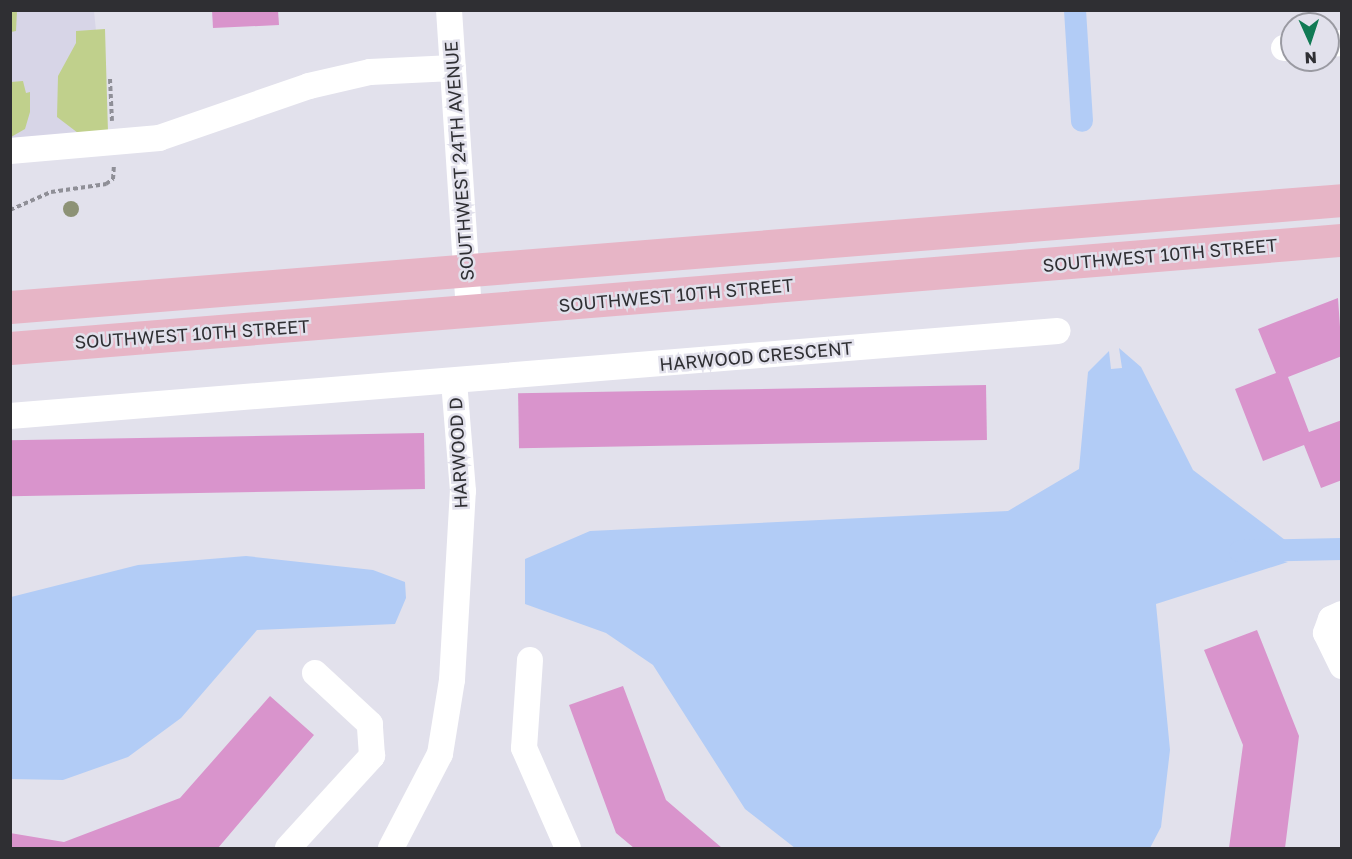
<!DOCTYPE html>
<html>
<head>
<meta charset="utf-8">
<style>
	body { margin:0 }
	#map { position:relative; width:1352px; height:859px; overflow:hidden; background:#e2e1ec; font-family:"Golos Text",sans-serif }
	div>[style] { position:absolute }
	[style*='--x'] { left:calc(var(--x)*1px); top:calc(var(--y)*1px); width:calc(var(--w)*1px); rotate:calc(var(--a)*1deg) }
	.built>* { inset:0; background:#d7d5e7 }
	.green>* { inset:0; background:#c0d08c }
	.water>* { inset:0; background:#b2ccf6 }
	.canal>* { height:22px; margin:-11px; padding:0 11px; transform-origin:11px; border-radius:11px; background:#b2ccf6 }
	.building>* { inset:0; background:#d994cc; transform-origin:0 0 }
	.path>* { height:4px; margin-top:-2px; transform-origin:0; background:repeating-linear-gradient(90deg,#8f8f97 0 4.5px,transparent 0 7.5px) }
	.minor>* { height:26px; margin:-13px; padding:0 13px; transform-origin:13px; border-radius:13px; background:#fff }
	.major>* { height:33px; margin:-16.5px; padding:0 16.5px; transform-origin:16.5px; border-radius:16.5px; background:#e7b5c6 }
	.trees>* { width:16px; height:16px; margin:-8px; border-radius:50%; background:#8d9276 }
	span { translate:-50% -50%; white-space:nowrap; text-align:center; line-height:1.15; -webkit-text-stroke:5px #e2e1ec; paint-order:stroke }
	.street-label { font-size:18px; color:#2f2f33 }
	.frame { position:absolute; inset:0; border:12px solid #2f2f33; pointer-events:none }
	.north { position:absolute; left:1280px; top:12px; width:60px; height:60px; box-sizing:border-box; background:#e2e1ec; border:2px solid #9a9aa2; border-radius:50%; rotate:177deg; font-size:16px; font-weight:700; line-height:24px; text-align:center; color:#2f2f33 }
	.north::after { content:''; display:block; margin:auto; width:21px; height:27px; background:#117a54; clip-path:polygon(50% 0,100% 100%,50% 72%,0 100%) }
</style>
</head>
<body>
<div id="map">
	<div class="built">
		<div style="clip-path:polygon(11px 11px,94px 11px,107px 140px,11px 147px)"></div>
	</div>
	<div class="green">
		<div style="clip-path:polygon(11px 10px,17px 11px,16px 31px,11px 32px)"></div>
		<div style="clip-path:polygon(105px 29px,108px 132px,78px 133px,57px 117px,58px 76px,76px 43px,76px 31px)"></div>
		<div style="clip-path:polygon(23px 81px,26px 93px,30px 92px,30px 112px,25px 129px,11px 137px,11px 82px)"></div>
	</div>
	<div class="water">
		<div style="clip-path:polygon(1119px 348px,1141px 367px,1193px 470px,1285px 540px,1241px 545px,1240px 551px,1288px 562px,1156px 604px,1170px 750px,1161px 827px,1150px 848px,795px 848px,745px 809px,653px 665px,606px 633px,525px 604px,525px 559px,590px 531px,1008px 511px,1079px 469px,1088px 372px,1109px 351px,1111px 369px,1122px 368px)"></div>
		<div style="clip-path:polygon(246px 556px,373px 570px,405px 582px,406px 598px,395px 624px,257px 630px,181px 718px,128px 757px,63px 780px,11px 779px,11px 597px,138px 565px)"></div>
	</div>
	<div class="canal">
		<div style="--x:1075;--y:10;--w:111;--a:86.4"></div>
		<div style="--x:1240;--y:551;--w:102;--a:-1.1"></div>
	</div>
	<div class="building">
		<div style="clip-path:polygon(212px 10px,278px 10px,279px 25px,213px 28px)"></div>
		<div style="clip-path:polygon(1338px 298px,1342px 356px,1288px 377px,1309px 432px,1342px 420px,1342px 480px,1321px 488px,1304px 445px,1263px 461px,1235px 389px,1276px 373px,1258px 329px)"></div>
		<div style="left:986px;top:385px;width:55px;height:468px;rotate:89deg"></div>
		<div style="left:424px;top:433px;width:56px;height:415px;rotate:89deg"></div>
		<div style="clip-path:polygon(1257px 630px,1299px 736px,1285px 848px,1229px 848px,1243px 745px,1204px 650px)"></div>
		<div style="clip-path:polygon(623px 686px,666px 800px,722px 848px,634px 848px,616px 833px,569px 705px)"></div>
		<div style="clip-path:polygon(270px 696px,314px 735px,218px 848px,10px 848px,10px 833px,64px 842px,180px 798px)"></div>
	</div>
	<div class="path">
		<div style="--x:110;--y:79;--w:42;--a:87.3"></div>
		<div style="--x:10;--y:210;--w:45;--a:-23.7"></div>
		<div style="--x:51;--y:192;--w:56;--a:-8.3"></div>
		<div style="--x:106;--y:184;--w:9;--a:-36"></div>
		<div style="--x:113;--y:179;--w:15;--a:-86"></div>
	</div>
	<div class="minor">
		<div style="--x:449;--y:10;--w:303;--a:86.2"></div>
		<div style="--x:1328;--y:44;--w:14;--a:-4"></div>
		<div style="--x:1284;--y:48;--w:8;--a:-7"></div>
		<div style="--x:10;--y:151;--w:150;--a:-5"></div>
		<div style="--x:159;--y:138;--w:159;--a:-19.1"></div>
		<div style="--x:309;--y:86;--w:63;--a:-12.9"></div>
		<div style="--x:370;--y:72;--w:83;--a:-2.8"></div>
		<div style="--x:10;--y:416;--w:1051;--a:-4.64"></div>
		<div style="--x:1342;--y:614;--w:12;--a:156"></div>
		<div style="--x:1331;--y:619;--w:15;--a:110"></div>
		<div style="--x:1326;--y:633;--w:37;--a:64"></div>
		<div style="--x:530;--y:660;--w:88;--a:93.9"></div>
		<div style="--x:524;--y:748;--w:109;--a:66.3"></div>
		<div style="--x:288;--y:848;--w:125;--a:-47.6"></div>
		<div style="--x:372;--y:756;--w:32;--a:-94"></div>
		<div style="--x:370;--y:724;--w:75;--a:-137.2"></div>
		<div style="--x:391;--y:848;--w:106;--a:-62.5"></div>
		<div style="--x:440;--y:754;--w:75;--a:-80.8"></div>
		<div style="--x:452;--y:680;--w:189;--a:-86.7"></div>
		<div style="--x:463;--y:491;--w:110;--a:-94.7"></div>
	</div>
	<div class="major">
		<div style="--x:10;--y:307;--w:1336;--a:-4.59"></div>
		<div style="--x:10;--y:348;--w:1336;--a:-4.64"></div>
	</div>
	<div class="trees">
		<div style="left:71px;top:209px"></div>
	</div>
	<div class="street-label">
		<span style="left:459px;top:161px;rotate:-94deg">SOUTHWEST 24TH AVENUE</span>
		<span style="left:1160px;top:255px;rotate:-5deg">SOUTHWEST 10TH STREET</span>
		<span style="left:676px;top:295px;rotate:-5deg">SOUTHWEST 10TH STREET</span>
		<span style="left:192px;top:334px;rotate:-4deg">SOUTHWEST 10TH STREET</span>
		<span style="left:756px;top:356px;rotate:-5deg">HARWOOD CRESCENT</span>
		<span style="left:458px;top:453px;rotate:-93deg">HARWOOD D</span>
	</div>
	<div class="frame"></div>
	<div class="north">N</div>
</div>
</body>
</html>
